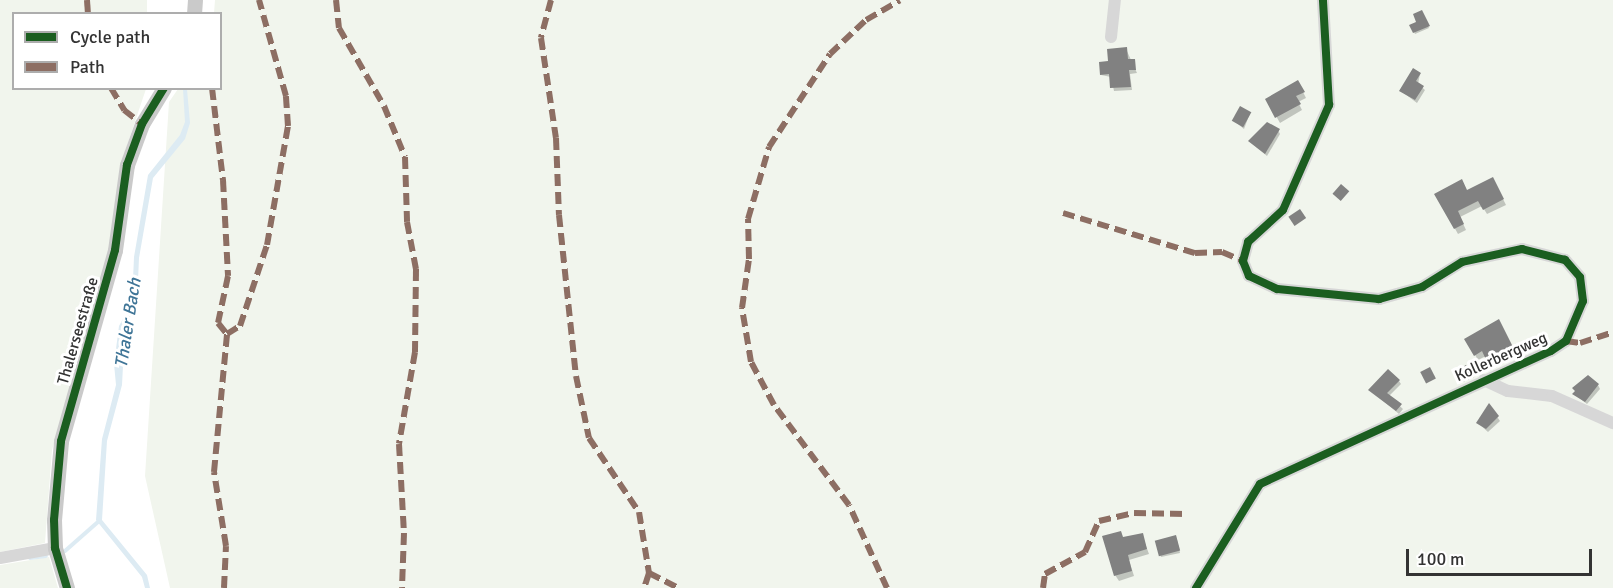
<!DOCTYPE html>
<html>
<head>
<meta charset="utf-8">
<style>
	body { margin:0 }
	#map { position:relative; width:1613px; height:588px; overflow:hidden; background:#fff; font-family:Signika,sans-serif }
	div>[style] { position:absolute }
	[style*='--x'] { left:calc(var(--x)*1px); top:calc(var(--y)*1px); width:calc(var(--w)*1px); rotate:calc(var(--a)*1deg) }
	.green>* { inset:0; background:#f1f5ed }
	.water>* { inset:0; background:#ddebf3 }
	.shadow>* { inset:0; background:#0003 }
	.stream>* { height:4px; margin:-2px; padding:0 2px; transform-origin:2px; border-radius:2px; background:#ddebf3 }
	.building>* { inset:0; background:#818181; transform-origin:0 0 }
	.minor>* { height:12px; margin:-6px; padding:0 6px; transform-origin:6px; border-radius:6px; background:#d7d7d7 }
	.major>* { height:15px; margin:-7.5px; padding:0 7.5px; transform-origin:7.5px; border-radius:7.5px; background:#cacaca }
	.quiet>* { height:6px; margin-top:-3px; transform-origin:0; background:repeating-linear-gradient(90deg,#8d6e63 0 12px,transparent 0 18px) }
	.cycleway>* { height:8px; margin:-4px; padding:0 4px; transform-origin:4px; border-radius:4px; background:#1b5e20 }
	span { translate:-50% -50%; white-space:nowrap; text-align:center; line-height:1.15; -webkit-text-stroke:6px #fff; paint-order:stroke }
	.street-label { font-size:16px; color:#333 }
	.water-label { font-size:18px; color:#3f7597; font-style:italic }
	.legend { position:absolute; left:12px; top:12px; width:210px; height:78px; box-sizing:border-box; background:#fff; border:2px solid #adadad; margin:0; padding:8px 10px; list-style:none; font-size:18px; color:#333 }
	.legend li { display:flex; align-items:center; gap:12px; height:30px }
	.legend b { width:30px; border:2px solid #adadad }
	.scale { position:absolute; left:1406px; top:549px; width:186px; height:27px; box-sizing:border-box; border:3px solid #333; border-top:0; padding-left:8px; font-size:18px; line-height:21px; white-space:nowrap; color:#333; -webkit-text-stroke:4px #fff; paint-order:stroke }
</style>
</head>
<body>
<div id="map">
	<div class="green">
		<div style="clip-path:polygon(0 0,147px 0,147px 13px,14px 14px,14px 88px,146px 89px,121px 163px,111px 247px,52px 450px,45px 543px,0 552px)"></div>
		<div style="clip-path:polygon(215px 0,1613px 0,1613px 588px,170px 588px,145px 476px,169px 102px,178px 89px,220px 88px,220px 14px,214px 13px)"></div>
		<div style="clip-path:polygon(49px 557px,58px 588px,0 588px,0 565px)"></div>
	</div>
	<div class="water">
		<div style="clip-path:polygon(183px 89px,187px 89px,190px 123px,185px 139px,153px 178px,139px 258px,137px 303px,125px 328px,122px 385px,107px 441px,102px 520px,147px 575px,150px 588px,145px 588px,142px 577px,96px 520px,102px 439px,116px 385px,114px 364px,119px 326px,132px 302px,134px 257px,148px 175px,180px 135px,185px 122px)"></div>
	</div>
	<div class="shadow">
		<div style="clip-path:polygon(1421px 12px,1429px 28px,1415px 34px,1411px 25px,1418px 23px)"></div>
		<div style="clip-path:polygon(1126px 49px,1137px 73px,1130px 74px,1132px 90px,1114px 91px,1111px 77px,1101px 75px)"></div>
		<div style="clip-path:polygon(1420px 74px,1418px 84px,1425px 90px,1417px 103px,1401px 91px)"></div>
		<div style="clip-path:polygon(1298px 82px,1306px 98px,1298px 102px,1302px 110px,1280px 123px,1267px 100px)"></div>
		<div style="clip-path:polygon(1250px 113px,1244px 129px,1233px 120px)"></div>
		<div style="clip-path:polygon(1278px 130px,1280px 134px,1267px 156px,1250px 142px)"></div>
		<div style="clip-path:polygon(1493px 179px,1506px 205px,1487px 214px,1482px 206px,1460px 217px,1466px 230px,1458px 234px,1436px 195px,1467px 192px)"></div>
		<div style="clip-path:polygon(1498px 321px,1517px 356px,1491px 367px,1486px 356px,1478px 360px,1466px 339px)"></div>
		<div style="clip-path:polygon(1399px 381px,1401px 384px,1389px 396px,1403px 409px,1399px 414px,1370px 390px)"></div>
		<div style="clip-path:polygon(1598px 385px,1600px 389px,1587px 404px,1574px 394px)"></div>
		<div style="clip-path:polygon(1489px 405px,1500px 421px,1488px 432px,1478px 423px)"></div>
		<div style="clip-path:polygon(1142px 535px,1149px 554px,1129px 560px,1134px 576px,1119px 581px,1115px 575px,1123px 539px)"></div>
		<div style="clip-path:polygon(1177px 540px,1180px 553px,1161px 557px,1160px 554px)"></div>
	</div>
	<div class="stream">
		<div style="--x:65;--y:551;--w:45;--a:-41.4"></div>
		<div style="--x:30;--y:558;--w:16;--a:-7"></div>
	</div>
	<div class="building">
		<div style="clip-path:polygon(1422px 10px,1430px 26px,1413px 33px,1409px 25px,1416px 22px,1413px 14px)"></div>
		<div style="clip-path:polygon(1127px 47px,1128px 59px,1135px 59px,1136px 70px,1129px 70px,1131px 87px,1110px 88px,1109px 74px,1100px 75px,1099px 62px,1108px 61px,1107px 49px)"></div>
		<div style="clip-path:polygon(1413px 68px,1421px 73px,1416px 81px,1424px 86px,1415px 100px,1399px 91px)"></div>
		<div style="clip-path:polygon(1298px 80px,1305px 92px,1296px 96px,1301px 104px,1275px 118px,1265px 99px)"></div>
		<div style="left:1240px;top:106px;width:13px;height:17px;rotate:29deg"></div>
		<div style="clip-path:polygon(1267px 122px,1280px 129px,1265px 154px,1248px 141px)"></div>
		<div style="clip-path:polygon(1493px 177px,1504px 199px,1483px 210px,1478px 201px,1458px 211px,1464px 224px,1454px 229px,1434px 194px,1462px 179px,1467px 190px)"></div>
		<div style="left:1341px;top:184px;width:11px;height:13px;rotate:41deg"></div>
		<div style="left:1300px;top:209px;width:11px;height:14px;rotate:56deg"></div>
		<div style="clip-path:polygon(1499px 319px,1515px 351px,1487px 362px,1482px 351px,1474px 356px,1464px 339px)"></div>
		<div style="clip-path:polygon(1466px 365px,1474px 377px,1463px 382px,1456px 371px)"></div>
		<div style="left:1430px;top:367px;width:13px;height:11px;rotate:63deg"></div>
		<div style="clip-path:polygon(1388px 369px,1400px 380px,1387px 393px,1402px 404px,1396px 411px,1368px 390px)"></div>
		<div style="clip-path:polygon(1588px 375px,1599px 384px,1585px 402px,1572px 394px,1575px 391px,1572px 388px)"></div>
		<div style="clip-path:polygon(1489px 403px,1499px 416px,1486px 429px,1476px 423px)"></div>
		<div style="clip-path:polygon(1121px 531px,1123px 537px,1143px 533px,1147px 549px,1128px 555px,1132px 571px,1114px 576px,1102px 536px)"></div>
		<div style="left:1176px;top:535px;width:16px;height:22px;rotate:75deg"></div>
	</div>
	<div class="minor">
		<div style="--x:1111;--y:37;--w:37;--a:-84"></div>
		<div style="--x:1484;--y:380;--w:26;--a:25"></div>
		<div style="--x:1508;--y:391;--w:44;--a:6.5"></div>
		<div style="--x:1552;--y:396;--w:67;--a:23.9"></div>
		<div style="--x:0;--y:558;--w:56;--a:-10.3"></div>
		<div style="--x:1196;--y:588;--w:122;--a:-58.4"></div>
		<div style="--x:1260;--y:484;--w:320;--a:-24.6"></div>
		<div style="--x:1551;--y:351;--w:18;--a:-34"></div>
		<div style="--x:1566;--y:341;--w:43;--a:-67"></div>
		<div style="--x:1583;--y:301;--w:24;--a:-97"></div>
		<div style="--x:1580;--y:277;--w:23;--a:-131"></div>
		<div style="--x:1565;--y:260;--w:44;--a:-165.7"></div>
		<div style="--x:1522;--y:249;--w:61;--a:167.8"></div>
		<div style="--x:1462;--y:262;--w:47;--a:148"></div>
		<div style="--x:1422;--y:287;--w:45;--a:164.4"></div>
		<div style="--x:1379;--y:299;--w:102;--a:-174.4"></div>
		<div style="--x:1277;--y:289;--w:31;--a:-155"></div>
		<div style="--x:1249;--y:276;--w:16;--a:-112"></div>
		<div style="--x:1243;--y:261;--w:20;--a:-75"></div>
		<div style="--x:1248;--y:242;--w:47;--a:-42.4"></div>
		<div style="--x:1283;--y:210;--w:115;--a:-66.3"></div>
		<div style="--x:1329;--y:105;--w:105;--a:-93.3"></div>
	</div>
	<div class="major">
		<div style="--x:194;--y:14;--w:14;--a:-86"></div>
		<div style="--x:67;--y:588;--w:42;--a:-106.7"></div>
		<div style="--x:55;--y:548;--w:28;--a:-92"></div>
		<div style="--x:54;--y:520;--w:79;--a:-84.9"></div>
		<div style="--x:61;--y:441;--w:198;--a:-74.2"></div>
		<div style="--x:115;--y:250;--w:86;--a:-82"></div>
		<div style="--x:127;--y:165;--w:44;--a:-69.9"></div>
		<div style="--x:142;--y:124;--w:42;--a:-58.6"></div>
	</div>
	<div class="quiet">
		<div style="--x:87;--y:0;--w:14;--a:86"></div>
		<div style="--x:336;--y:0;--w:28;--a:84"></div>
		<div style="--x:339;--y:28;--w:90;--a:60"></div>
		<div style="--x:384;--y:106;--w:55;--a:67.6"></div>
		<div style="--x:405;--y:157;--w:65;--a:88.2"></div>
		<div style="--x:407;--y:222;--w:48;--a:79.2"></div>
		<div style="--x:416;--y:269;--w:83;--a:90.7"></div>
		<div style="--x:415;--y:352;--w:93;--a:99.9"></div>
		<div style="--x:399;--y:444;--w:89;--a:86.8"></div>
		<div style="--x:404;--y:533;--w:55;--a:92.1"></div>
		<div style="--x:551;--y:0;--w:39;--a:105"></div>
		<div style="--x:541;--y:38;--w:101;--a:81.5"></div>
		<div style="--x:556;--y:138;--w:77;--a:87.8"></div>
		<div style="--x:559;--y:215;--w:162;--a:84"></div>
		<div style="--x:576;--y:376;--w:63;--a:78.2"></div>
		<div style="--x:589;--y:438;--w:89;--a:56"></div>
		<div style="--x:639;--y:512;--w:62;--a:80.7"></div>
		<div style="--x:649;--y:573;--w:16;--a:108"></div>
		<div style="--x:111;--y:88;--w:26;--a:59"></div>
		<div style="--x:124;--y:110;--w:23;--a:38"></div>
		<div style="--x:212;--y:88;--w:93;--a:83.2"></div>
		<div style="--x:223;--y:180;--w:96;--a:87"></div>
		<div style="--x:228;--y:276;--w:48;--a:102"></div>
		<div style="--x:218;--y:323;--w:14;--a:51"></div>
		<div style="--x:1063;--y:213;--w:138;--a:16.9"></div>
		<div style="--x:1195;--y:253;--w:27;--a:-2"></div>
		<div style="--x:1222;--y:252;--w:23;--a:23"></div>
		<div style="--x:227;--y:334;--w:15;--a:-32"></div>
		<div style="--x:240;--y:326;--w:85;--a:-71.6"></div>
		<div style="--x:267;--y:245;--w:121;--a:-80"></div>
		<div style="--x:288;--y:126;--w:30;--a:-94"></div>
		<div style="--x:286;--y:96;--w:100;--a:-105.7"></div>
		<div style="--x:1566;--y:341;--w:14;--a:8"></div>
		<div style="--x:1580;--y:343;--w:35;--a:-18"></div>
		<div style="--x:649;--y:573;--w:34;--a:27"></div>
		<div style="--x:224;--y:588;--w:42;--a:-87.3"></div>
		<div style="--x:226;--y:546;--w:75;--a:-99.2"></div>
		<div style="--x:214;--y:472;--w:139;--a:-84.6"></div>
		<div style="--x:887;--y:588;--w:91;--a:-114.6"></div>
		<div style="--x:849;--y:505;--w:125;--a:-126.9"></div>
		<div style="--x:774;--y:405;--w:49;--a:-118.1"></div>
		<div style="--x:751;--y:362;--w:55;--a:-99.5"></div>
		<div style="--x:742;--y:308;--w:49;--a:-81.9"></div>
		<div style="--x:749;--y:259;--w:40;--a:-91.4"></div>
		<div style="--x:748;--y:219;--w:75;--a:-73.7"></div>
		<div style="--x:769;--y:147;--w:111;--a:-56.7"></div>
		<div style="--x:830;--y:54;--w:50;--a:-43.4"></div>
		<div style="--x:866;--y:20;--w:39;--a:-30"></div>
		<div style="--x:1043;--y:588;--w:14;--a:-82"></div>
		<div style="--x:1045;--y:574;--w:46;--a:-28.8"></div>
		<div style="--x:1085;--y:552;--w:34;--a:-66"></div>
		<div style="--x:1099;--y:521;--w:36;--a:-13"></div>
		<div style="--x:1134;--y:513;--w:52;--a:1.1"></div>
	</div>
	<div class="cycleway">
		<div style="--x:67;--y:588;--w:42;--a:-106.7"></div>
		<div style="--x:55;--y:548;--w:28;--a:-92"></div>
		<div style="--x:54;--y:520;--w:79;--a:-84.9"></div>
		<div style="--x:61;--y:441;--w:198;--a:-74.2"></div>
		<div style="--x:115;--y:250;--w:86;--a:-82"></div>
		<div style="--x:127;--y:165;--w:44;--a:-69.9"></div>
		<div style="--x:142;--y:124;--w:42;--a:-58.6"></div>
		<div style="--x:1196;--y:588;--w:122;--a:-58.4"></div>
		<div style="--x:1260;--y:484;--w:320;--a:-24.6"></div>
		<div style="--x:1551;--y:351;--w:18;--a:-34"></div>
		<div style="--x:1566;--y:341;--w:43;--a:-67"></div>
		<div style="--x:1583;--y:301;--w:24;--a:-97"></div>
		<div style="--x:1580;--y:277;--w:23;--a:-131"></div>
		<div style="--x:1565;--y:260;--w:44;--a:-165.7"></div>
		<div style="--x:1522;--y:249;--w:61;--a:167.8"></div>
		<div style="--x:1462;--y:262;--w:47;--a:148"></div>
		<div style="--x:1422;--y:287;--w:45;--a:164.4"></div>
		<div style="--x:1379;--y:299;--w:102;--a:-174.4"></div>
		<div style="--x:1277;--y:289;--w:31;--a:-155"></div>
		<div style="--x:1249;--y:276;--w:16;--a:-112"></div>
		<div style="--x:1243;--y:261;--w:20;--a:-75"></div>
		<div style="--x:1248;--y:242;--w:47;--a:-42.4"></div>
		<div style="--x:1283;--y:210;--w:115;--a:-66.3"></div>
		<div style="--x:1329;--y:105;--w:105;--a:-93.3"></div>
	</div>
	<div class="street-label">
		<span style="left:78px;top:331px;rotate:-74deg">Thalerseestraße</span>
		<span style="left:1501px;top:357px;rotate:-24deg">Kollerbergweg</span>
	</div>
	<div class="water-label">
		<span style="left:128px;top:323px;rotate:-81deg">Thaler Bach</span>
	</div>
	<ul class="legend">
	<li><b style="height:8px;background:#1b5e20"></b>Cycle path</li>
	<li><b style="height:8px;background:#8d6e63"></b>Path</li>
	</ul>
	<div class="scale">100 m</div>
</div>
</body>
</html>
